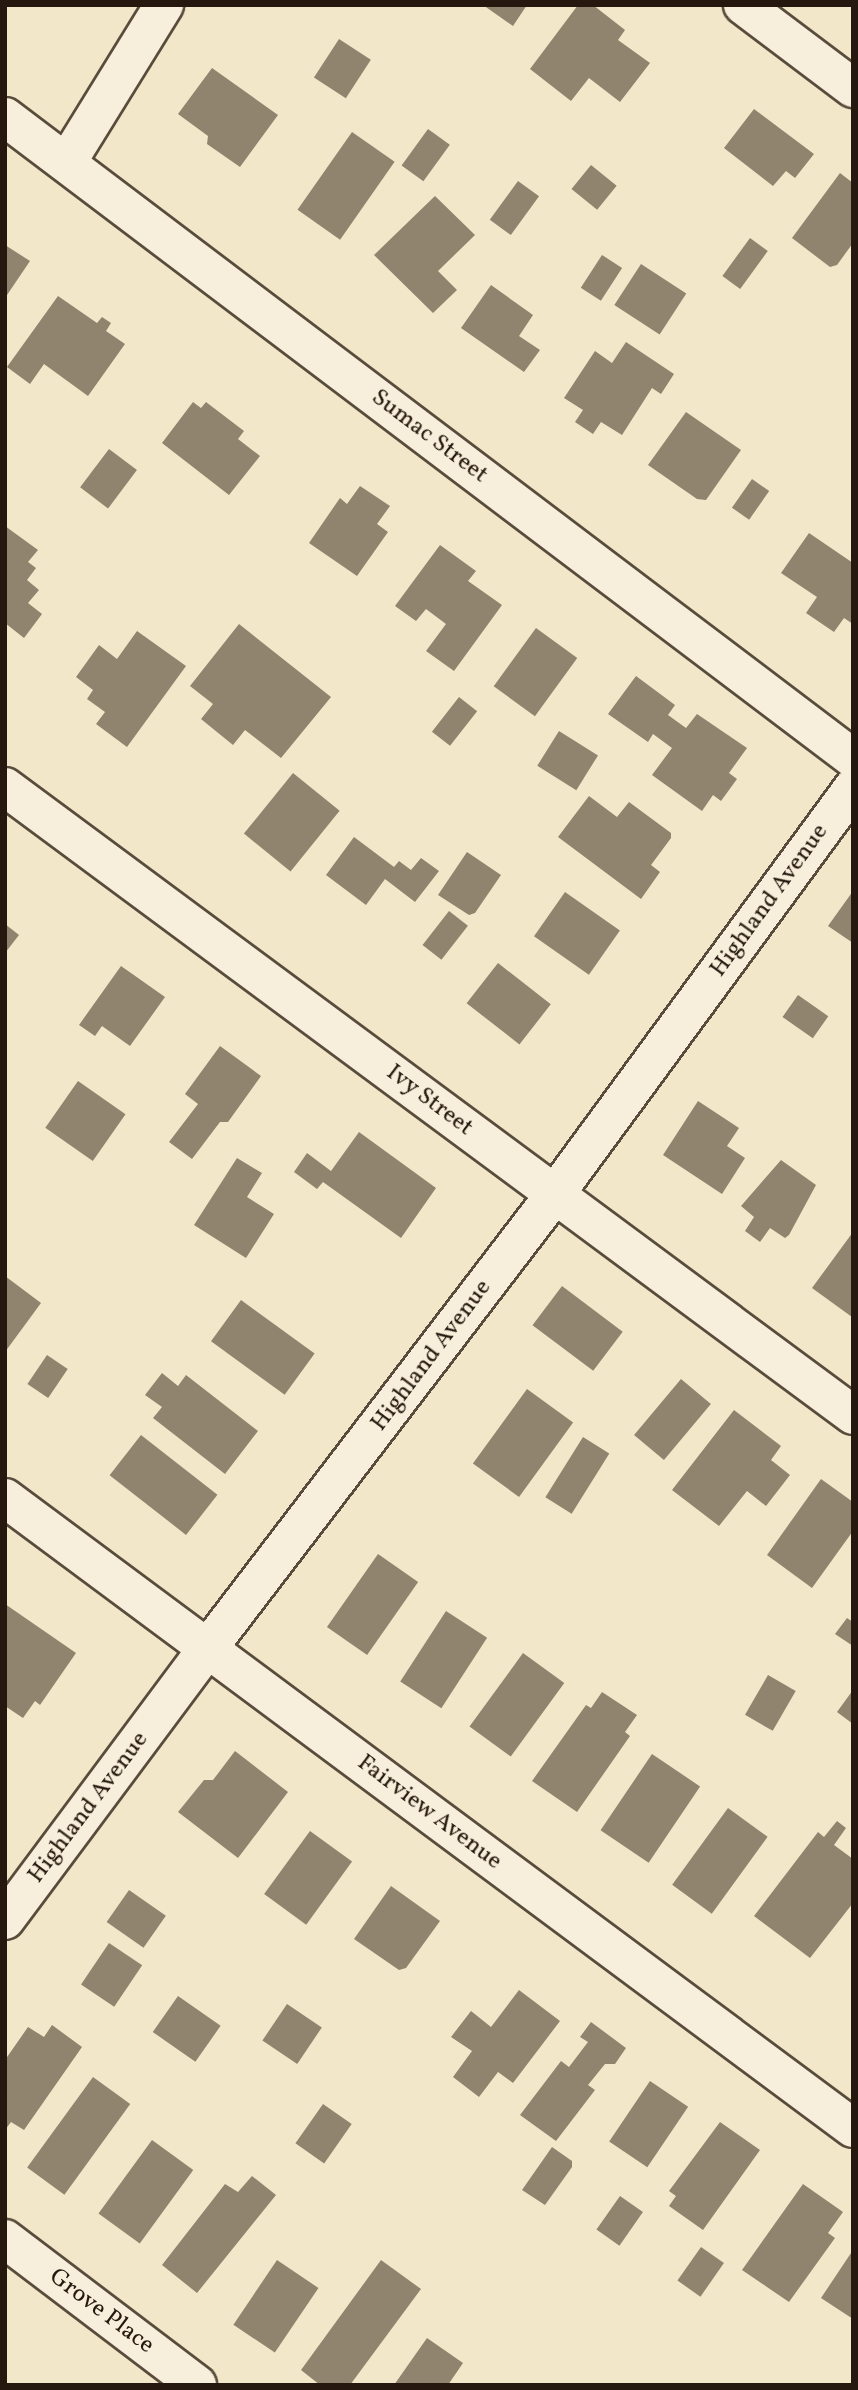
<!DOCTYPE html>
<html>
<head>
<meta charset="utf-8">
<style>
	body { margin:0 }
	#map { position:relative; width:858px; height:2390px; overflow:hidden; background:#f2e7c8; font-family:Vollkorn,serif }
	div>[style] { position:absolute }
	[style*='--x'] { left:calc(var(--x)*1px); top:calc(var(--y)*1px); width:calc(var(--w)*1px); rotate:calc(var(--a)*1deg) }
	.building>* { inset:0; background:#90846f; transform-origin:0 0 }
	.roads { filter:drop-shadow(2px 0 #594c3c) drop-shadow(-2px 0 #594c3c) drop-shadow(0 2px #594c3c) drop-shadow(0 -2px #594c3c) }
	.street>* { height:38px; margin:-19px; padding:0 19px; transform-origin:19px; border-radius:19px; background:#f7efdb }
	span { translate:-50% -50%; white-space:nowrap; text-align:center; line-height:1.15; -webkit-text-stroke:5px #f7efdb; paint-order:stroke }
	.street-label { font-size:24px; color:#26180e }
	.frame { position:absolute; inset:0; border:7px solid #26180e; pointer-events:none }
</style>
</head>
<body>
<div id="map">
	<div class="building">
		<div style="clip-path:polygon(483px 5px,527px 5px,513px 26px)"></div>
		<div style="clip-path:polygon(578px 5px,593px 5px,625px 30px,618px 40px,650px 63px,620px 102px,589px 78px,571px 101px,530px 69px)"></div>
		<div style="left:339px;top:39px;width:38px;height:46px;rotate:33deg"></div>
		<div style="clip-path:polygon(212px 68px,278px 115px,240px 167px,207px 144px,208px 136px,178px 114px)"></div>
		<div style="clip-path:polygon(754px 109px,814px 154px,795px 178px,786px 171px,773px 186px,724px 148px)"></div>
		<div style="left:428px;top:129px;width:27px;height:45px;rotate:36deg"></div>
		<div style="left:352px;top:132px;width:52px;height:95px;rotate:35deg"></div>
		<div style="left:591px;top:165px;width:33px;height:31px;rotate:39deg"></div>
		<div style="clip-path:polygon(840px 173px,853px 183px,853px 243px,837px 265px,830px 267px,792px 238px)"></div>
		<div style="left:518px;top:181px;width:26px;height:48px;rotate:36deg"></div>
		<div style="clip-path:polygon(435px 196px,475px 235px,438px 271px,457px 290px,433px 313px,374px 255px)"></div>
		<div style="left:750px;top:238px;width:22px;height:47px;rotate:36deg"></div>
		<div style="clip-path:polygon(5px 245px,30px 261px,5px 298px)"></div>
		<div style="left:602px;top:255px;width:24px;height:39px;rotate:33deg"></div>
		<div style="left:641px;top:264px;width:54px;height:49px;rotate:33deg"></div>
		<div style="clip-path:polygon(491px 285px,533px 315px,519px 336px,540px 350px,524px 372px,461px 328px)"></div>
		<div style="clip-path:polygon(58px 296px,97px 323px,102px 317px,111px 323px,106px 331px,125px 344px,88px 396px,44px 364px,30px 384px,7px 367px)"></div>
		<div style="clip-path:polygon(626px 342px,674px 374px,661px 394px,652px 388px,622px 435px,601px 422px,593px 434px,575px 422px,583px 410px,564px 398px,595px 351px,612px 363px)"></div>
		<div style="clip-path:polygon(193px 402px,201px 408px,206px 402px,244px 431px,238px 439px,260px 456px,229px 495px,162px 443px)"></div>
		<div style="clip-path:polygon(686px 412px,741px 450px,706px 500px,697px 499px,648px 465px)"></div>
		<div style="left:109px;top:449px;width:35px;height:48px;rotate:37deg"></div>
		<div style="left:752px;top:479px;width:21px;height:35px;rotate:35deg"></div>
		<div style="clip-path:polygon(360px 486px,390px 506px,377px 524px,388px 532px,357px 576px,309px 543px,340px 498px,347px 504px)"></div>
		<div style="clip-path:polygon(5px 526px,38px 550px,28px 562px,36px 568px,27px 580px,39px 590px,28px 603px,42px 614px,24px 638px,5px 623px)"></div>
		<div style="clip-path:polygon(809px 533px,853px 563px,853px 624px,844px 618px,834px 632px,806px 613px,817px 597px,781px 573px)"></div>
		<div style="clip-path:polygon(440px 545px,476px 571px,468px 581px,502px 605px,454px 671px,426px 651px,446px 624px,426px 609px,416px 621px,395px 606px)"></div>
		<div style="clip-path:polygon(239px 624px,331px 697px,281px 758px,245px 730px,233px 745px,201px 719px,213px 704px,190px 686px)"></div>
		<div style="left:536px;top:628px;width:51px;height:72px;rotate:36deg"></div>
		<div style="clip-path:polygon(137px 631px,186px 666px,127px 747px,96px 724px,105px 712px,87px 699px,93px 690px,76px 677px,99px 645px,117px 659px)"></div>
		<div style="clip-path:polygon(636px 676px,675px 705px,668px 715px,686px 728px,697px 714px,747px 748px,729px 773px,737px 779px,721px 801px,713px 795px,702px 811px,652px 775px,672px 748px,653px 734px,648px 742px,608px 714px)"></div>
		<div style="left:459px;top:697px;width:23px;height:44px;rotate:38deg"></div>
		<div style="left:559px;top:731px;width:46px;height:41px;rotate:32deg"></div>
		<div style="left:293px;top:773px;width:60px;height:78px;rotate:39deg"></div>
		<div style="clip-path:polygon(589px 796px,617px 817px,629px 802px,671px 833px,671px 838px,651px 865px,660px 872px,641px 899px,558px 837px)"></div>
		<div style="clip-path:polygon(354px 837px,394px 867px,399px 861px,411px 870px,421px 858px,439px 871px,415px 902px,385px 879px,366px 905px,326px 875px)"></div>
		<div style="clip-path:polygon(467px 852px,501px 875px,475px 913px,469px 915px,438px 895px)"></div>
		<div style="clip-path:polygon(853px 891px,853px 943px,828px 926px)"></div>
		<div style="left:565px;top:892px;width:67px;height:54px;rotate:35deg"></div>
		<div style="left:449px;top:911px;width:24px;height:43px;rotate:38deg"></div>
		<div style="clip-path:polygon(5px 924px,19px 935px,5px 953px)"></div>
		<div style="left:498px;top:963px;width:67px;height:51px;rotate:38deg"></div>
		<div style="clip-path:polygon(121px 966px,165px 997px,130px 1046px,102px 1026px,95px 1036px,79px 1025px)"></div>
		<div style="left:798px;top:995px;width:37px;height:27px;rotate:35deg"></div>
		<div style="clip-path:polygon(220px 1046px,261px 1076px,228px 1122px,220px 1122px,192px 1159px,169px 1142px,198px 1104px,185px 1094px)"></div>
		<div style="left:78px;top:1081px;width:58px;height:57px;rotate:35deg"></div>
		<div style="clip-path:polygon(698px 1101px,739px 1128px,727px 1146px,745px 1158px,722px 1194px,663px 1155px)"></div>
		<div style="clip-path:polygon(359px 1132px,436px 1188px,401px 1238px,323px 1182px,317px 1189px,294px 1172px,307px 1153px,331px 1171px)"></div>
		<div style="clip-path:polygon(237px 1158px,262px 1173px,247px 1197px,274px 1214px,246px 1258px,194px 1225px)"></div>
		<div style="clip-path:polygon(781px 1160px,816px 1185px,789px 1235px,785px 1238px,770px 1228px,760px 1242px,745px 1231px,754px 1217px,741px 1206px)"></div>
		<div style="clip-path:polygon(853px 1232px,853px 1315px,852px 1317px,812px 1288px)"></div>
		<div style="clip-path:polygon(5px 1276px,41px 1303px,5px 1352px)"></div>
		<div style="left:562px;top:1286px;width:76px;height:49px;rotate:37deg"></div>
		<div style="left:241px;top:1300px;width:91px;height:51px;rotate:36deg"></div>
		<div style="left:47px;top:1355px;width:25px;height:35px;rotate:34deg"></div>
		<div style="clip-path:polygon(162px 1373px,178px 1386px,186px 1375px,258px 1431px,225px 1474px,153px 1418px,162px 1407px,145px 1395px)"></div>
		<div style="left:681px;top:1379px;width:39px;height:73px;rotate:40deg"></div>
		<div style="left:527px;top:1389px;width:57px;height:92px;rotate:36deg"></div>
		<div style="clip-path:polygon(734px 1410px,781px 1446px,771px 1460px,790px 1475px,766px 1506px,747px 1491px,719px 1526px,672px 1490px)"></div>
		<div style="left:141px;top:1435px;width:97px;height:51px;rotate:38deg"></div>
		<div style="left:583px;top:1437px;width:31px;height:71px;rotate:32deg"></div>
		<div style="clip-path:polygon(821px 1479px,853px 1502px,853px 1531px,812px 1588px,767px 1555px)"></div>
		<div style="left:378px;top:1554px;width:49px;height:89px;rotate:35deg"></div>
		<div style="clip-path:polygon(5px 1604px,76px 1653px,40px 1705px,35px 1701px,23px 1718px,5px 1706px)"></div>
		<div style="left:446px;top:1611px;width:49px;height:84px;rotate:33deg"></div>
		<div style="clip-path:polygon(847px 1618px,853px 1622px,853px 1646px,835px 1634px)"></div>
		<div style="left:523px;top:1653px;width:51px;height:91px;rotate:36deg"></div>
		<div style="left:768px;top:1675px;width:32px;height:46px;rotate:30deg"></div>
		<div style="clip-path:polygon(853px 1690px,853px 1724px,837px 1712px)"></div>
		<div style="clip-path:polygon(602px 1692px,637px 1715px,625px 1732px,630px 1736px,577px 1812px,532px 1781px,586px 1705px,591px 1708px)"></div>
		<div style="clip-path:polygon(235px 1751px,288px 1792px,238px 1858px,178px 1812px,204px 1780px,213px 1780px)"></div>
		<div style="left:652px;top:1754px;width:58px;height:92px;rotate:34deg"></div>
		<div style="left:728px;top:1808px;width:49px;height:95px;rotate:36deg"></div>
		<div style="clip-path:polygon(837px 1821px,846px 1828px,834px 1845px,853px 1859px,853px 1903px,810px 1958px,754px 1916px,818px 1832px,824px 1837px)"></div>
		<div style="left:310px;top:1831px;width:52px;height:78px;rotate:36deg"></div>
		<div style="clip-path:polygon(391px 1886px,440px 1921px,406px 1968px,399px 1970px,354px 1939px)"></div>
		<div style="left:129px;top:1890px;width:45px;height:39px;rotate:35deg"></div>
		<div style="left:109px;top:1943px;width:40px;height:50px;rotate:34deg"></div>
		<div style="clip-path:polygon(519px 1990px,560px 2021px,513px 2083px,498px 2072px,479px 2097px,453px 2077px,472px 2051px,451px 2037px,471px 2011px,491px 2027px)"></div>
		<div style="left:178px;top:1996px;width:52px;height:44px;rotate:35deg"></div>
		<div style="left:287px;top:2004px;width:42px;height:44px;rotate:34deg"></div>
		<div style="clip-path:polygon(591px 2022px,626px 2048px,615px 2064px,605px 2064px,588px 2085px,595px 2090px,556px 2141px,520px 2115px,561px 2061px,569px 2067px,588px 2042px,580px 2037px)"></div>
		<div style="clip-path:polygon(52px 2025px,82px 2047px,24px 2130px,11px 2122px,5px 2130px,5px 2060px,28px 2027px,44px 2037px)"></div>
		<div style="left:93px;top:2077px;width:46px;height:112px;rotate:36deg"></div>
		<div style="left:650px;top:2081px;width:46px;height:73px;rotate:34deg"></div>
		<div style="left:323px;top:2104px;width:35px;height:48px;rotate:35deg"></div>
		<div style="clip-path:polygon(720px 2122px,760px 2150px,703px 2230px,669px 2206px,676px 2196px,669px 2191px)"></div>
		<div style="left:152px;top:2140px;width:51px;height:91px;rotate:36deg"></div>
		<div style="clip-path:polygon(552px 2147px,572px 2161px,572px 2167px,545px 2205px,522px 2190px)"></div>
		<div style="clip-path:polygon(252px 2176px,276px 2195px,197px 2293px,162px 2265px,225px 2184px,238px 2192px)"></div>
		<div style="clip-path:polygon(803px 2184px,843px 2212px,828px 2233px,835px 2238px,789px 2302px,742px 2270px)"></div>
		<div style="left:620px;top:2196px;width:28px;height:41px;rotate:35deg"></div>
		<div style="left:701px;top:2247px;width:28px;height:41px;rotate:35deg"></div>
		<div style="clip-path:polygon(853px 2250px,853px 2319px,821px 2298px)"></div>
		<div style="left:277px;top:2260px;width:50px;height:78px;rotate:34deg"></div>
		<div style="clip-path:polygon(381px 2260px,421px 2289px,350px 2385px,320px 2385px,301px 2370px)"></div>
		<div style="clip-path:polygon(427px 2338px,463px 2363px,448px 2385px,394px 2385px)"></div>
	</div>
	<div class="roads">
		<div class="street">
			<div style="--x:743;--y:5;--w:138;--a:37"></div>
			<div style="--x:5;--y:117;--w:1063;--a:37.09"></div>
			<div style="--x:67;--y:162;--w:185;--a:-58.3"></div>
			<div style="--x:5;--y:787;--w:1055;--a:36.52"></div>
			<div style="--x:5;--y:1498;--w:1056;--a:36.61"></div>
			<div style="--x:5;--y:1920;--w:339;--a:-53.3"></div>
			<div style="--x:208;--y:1648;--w:571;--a:-52.61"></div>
			<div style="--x:555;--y:1194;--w:504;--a:-53.72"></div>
			<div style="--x:5;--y:2239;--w:241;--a:37.2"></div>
		</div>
	</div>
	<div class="street-label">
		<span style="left:429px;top:437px;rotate:37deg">Sumac Street</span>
		<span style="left:770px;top:901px;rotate:-54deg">Highland Avenue</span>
		<span style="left:429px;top:1101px;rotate:37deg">Ivy Street</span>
		<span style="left:432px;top:1356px;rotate:-53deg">Highland Avenue</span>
		<span style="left:89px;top:1808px;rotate:-53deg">Highland Avenue</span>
		<span style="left:429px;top:1813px;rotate:37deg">Fairview Avenue</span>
		<span style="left:101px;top:2312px;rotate:37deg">Grove Place</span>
	</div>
	<div class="frame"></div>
</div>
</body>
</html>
